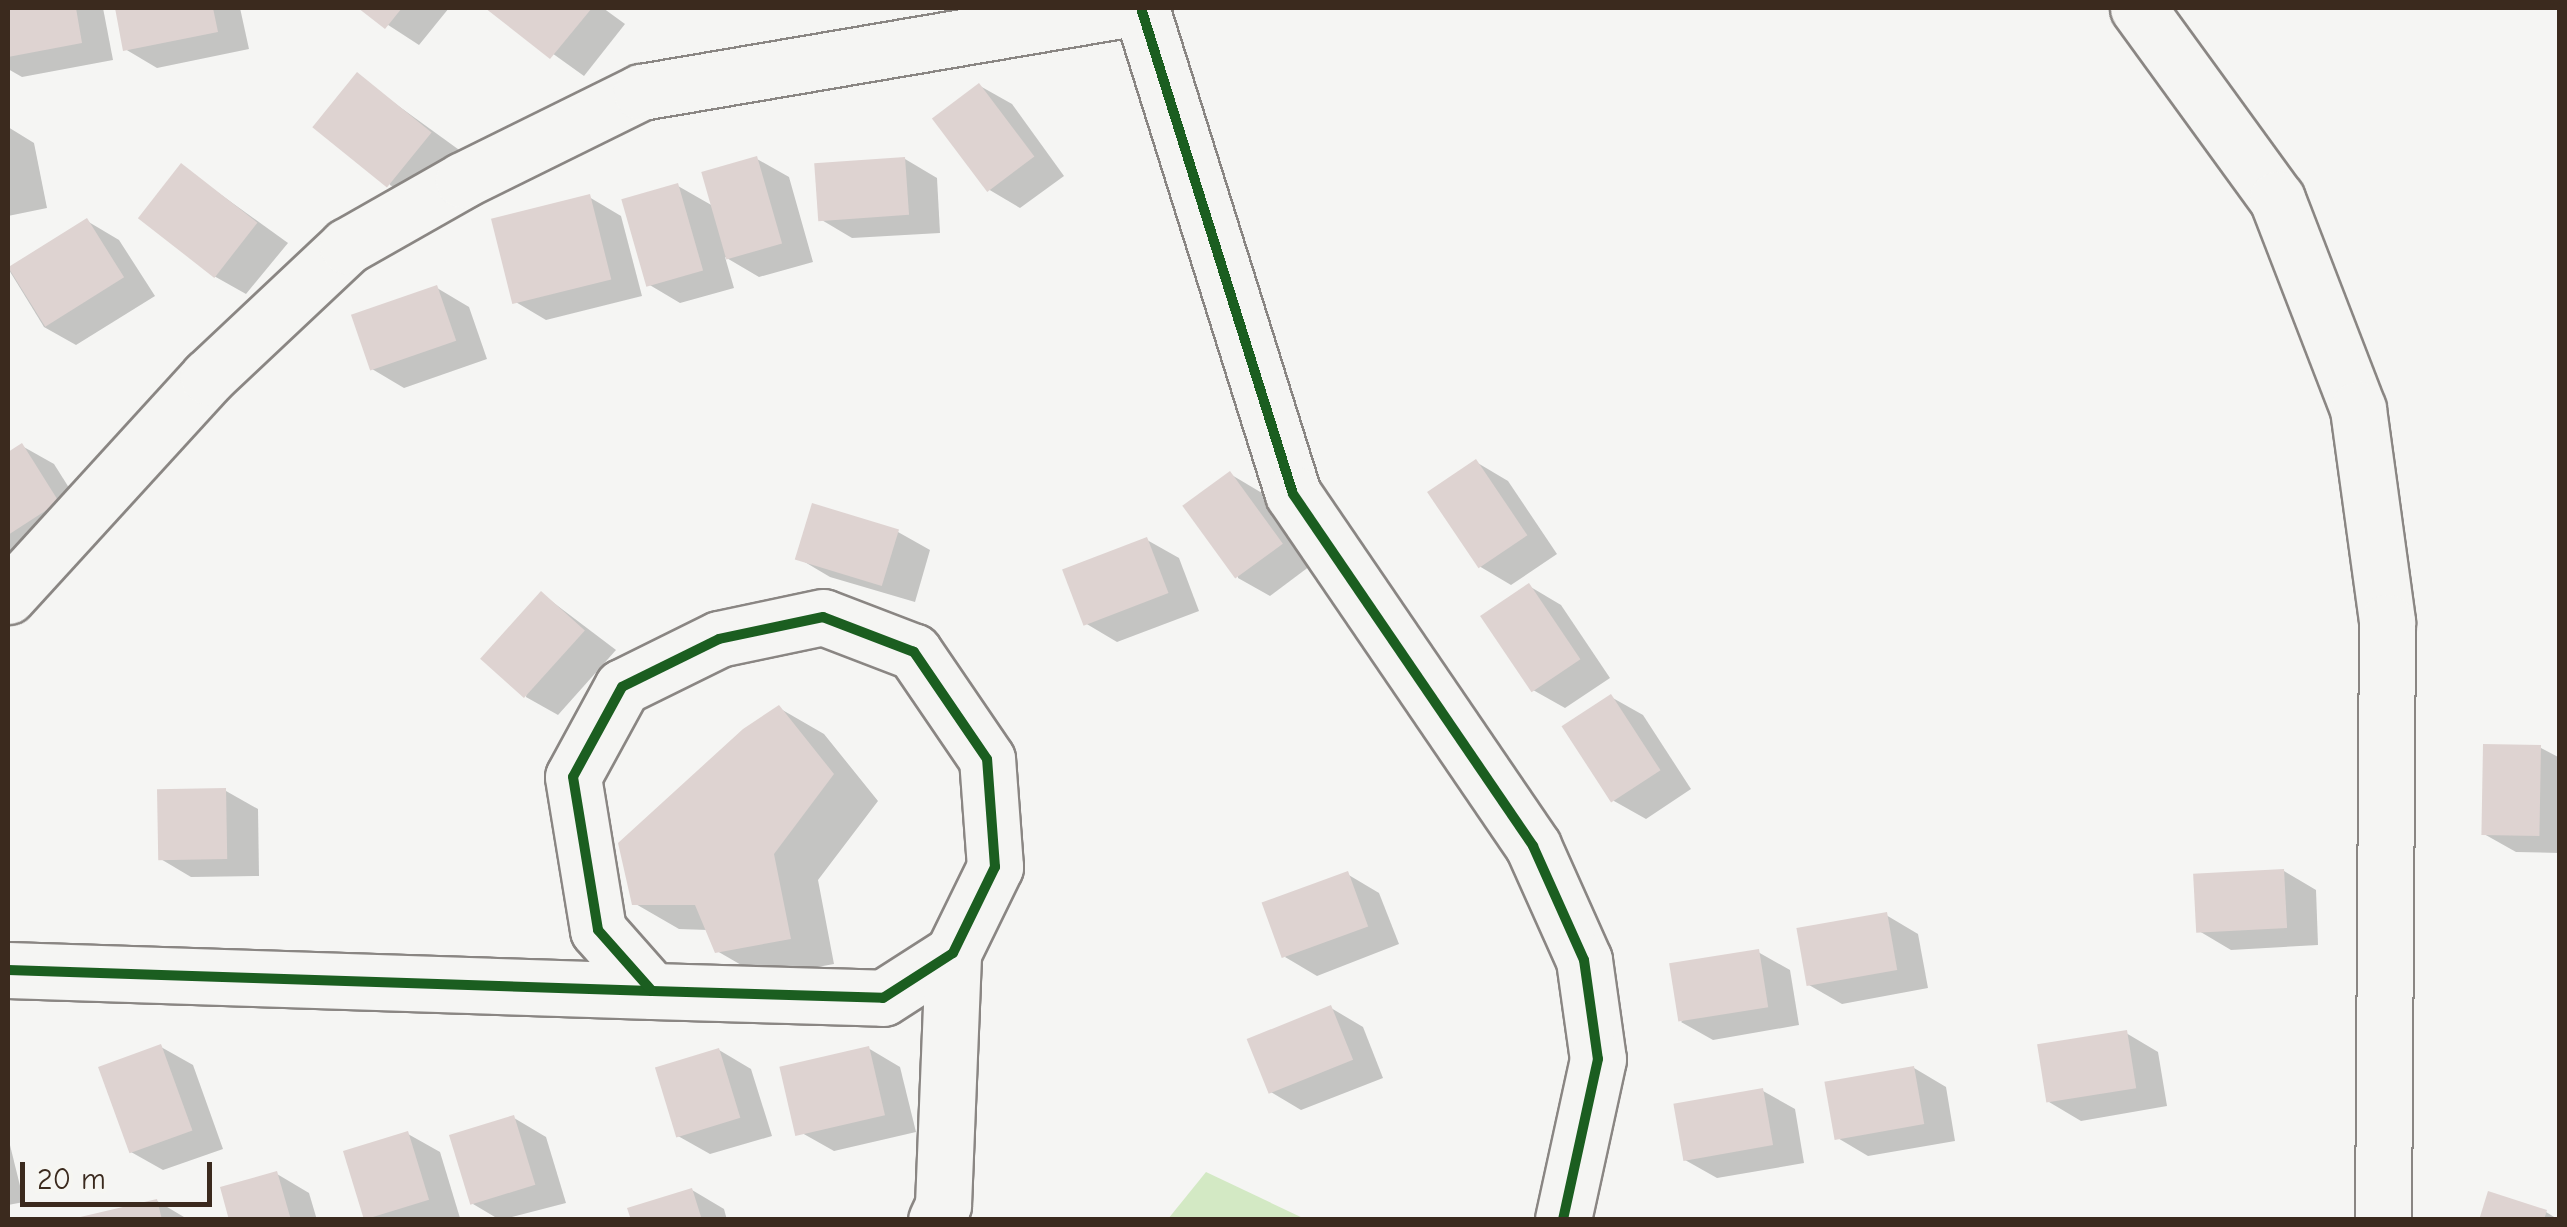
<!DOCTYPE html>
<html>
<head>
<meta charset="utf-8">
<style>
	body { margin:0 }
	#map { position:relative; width:2567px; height:1227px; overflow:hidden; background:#f5f5f3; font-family:"Comic Neue",sans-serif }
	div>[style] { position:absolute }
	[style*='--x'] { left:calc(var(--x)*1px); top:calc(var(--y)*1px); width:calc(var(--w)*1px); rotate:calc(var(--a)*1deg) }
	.green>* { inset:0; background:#d3e9c4 }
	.shadow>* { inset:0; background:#0003 }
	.building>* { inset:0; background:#ded3d1; transform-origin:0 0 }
	.roads { filter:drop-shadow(2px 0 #8a8683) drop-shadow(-2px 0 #8a8683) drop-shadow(0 2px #8a8683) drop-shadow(0 -2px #8a8683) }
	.street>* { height:55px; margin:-27.5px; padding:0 27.5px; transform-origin:27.5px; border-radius:27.5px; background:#f5f5f3 }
	.cycleway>* { height:10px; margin:-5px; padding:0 5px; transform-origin:5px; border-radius:5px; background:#1b5e20 }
	span { translate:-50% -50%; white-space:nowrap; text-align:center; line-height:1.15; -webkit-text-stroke:9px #f6f6f2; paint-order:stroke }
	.frame { position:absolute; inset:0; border:10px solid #3b2a1e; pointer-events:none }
	.scale { position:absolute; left:20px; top:1162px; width:192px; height:45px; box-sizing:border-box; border:5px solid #3b2a1e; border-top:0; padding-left:12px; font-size:30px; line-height:35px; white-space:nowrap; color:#3b2a1e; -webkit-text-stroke:8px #f6f6f2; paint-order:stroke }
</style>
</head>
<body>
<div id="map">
	<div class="green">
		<div style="clip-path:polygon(1206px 1172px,1305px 1219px,1168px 1219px)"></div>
	</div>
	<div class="shadow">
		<div style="clip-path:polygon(8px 8px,103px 8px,113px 60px,22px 77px,8px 69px)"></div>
		<div style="clip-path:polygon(117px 8px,240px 8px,249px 49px,157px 68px,125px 49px)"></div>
		<div style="clip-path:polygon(362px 8px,449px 8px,419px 45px)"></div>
		<div style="clip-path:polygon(489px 8px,603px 8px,625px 24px,584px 76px)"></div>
		<div style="clip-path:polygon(357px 76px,462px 152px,422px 204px,390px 185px)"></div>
		<div style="clip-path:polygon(980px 86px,1012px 104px,1064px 176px,1020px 208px,988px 189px)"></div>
		<div style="clip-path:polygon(8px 127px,34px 143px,47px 208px,8px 216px)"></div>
		<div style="clip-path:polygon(757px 159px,789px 177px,813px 262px,759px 277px,725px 257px,734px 288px,680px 303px,648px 284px,678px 186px,713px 206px)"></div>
		<div style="clip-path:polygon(905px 159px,937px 178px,940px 233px,852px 238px,820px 219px)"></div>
		<div style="clip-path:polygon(181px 166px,288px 243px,246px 294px,214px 276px)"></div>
		<div style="clip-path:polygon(589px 197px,621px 216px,642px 296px,546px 320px,514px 301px)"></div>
		<div style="clip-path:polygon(87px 221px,119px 240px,155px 296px,76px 345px,44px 327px,9px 270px)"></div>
		<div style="clip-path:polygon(437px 288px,469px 307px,487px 359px,404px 388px,372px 369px)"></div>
		<div style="clip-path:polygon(22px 446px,54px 464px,90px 521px,8px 568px,8px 455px)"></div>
		<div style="clip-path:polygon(1476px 462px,1508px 481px,1557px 554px,1511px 585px,1479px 566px)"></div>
		<div style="clip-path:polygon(1230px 474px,1262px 493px,1314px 563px,1270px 596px,1238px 578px)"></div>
		<div style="clip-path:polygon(813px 506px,898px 532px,930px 550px,915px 602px,830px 577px,798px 558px)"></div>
		<div style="clip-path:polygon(1147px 540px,1179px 558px,1199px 611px,1117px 642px,1085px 623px)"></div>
		<div style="clip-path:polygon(1529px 586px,1561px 605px,1610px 678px,1565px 708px,1533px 690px)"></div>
		<div style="clip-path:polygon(542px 594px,616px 650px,558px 715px,526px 697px)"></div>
		<div style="clip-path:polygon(1611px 697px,1643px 715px,1691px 789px,1646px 819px,1614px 801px)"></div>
		<div style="clip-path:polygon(779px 708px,824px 734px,878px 801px,818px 880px,834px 964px,762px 977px,717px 951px,708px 930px,679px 929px,634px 903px)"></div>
		<div style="clip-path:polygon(2541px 748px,2560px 758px,2560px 853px,2516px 852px,2484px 834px)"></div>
		<div style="clip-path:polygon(226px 791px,258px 809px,259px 876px,191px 877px,159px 858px)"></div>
		<div style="clip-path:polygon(2284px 871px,2316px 890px,2318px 945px,2231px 950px,2199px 931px)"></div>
		<div style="clip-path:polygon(1347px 874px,1379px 893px,1399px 944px,1317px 976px,1285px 957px)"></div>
		<div style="clip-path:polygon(1886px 915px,1918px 934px,1928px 988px,1842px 1004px,1809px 985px)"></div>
		<div style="clip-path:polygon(1758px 952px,1790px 970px,1799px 1025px,1713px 1040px,1681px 1022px)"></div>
		<div style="clip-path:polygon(1331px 1008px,1363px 1027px,1383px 1078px,1301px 1110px,1269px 1091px)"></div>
		<div style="clip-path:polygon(2126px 1033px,2158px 1052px,2167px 1106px,2081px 1121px,2049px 1102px)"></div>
		<div style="clip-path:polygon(161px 1047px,193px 1065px,223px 1149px,163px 1170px,131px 1152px)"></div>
		<div style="clip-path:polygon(868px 1048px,900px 1067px,916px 1132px,834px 1151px,802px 1133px)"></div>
		<div style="clip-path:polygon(719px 1050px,751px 1069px,772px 1136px,710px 1154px,678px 1136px)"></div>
		<div style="clip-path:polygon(1914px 1068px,1946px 1087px,1955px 1141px,1868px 1156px,1836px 1137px)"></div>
		<div style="clip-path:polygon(1763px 1091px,1795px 1109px,1804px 1163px,1717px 1178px,1685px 1160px)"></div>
		<div style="clip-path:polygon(514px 1118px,546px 1137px,566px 1203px,500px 1220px,473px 1204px)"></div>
		<div style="clip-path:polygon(408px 1134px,440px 1152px,460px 1218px,367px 1219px,346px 1153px)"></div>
		<div style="clip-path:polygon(8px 1137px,24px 1202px,8px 1205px)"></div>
		<div style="clip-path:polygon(277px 1174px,309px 1193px,317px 1220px,232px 1220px)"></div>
		<div style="clip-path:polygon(692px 1190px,724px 1209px,727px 1220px,633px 1220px)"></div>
		<div style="clip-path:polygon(157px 1201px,189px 1220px,80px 1220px)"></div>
		<div style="clip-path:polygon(2546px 1212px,2559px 1220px,2482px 1220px)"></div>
	</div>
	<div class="building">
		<div style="clip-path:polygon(8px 8px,76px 8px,82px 43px,8px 57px)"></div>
		<div style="clip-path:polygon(115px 8px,213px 8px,218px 32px,123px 51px)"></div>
		<div style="clip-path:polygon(358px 8px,402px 8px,385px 29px)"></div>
		<div style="clip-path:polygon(485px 8px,592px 8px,550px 59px)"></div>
		<div style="left:357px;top:72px;width:96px;height:71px;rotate:39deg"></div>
		<div style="left:979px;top:83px;width:92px;height:59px;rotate:53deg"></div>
		<div style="left:757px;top:156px;width:91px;height:58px;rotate:74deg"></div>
		<div style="left:905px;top:157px;width:58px;height:91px;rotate:86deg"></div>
		<div style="left:181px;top:163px;width:97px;height:70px;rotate:38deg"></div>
		<div style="left:678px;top:183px;width:91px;height:59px;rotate:74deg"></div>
		<div style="left:590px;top:194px;width:88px;height:102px;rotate:76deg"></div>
		<div style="left:87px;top:218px;width:70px;height:93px;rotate:58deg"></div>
		<div style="left:437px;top:285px;width:59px;height:91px;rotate:71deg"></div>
		<div style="clip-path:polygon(22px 443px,59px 502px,8px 535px,8px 452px)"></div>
		<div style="left:1476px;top:459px;width:92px;height:59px;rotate:56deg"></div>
		<div style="left:1230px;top:471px;width:90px;height:59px;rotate:54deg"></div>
		<div style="left:812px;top:503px;width:91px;height:59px;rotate:17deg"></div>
		<div style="left:1147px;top:537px;width:60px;height:91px;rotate:69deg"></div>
		<div style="left:1529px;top:583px;width:92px;height:59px;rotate:56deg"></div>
		<div style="left:541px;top:591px;width:59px;height:91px;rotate:42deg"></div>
		<div style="left:1611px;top:694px;width:91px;height:59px;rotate:57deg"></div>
		<div style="clip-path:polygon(779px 705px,834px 774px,774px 854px,791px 939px,715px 953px,695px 905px,632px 905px,618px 843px,743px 729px)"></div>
		<div style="left:2483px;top:744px;width:58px;height:91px;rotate:1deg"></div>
		<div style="left:226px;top:788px;width:71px;height:69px;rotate:89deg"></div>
		<div style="left:2284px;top:869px;width:59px;height:91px;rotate:87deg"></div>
		<div style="left:1348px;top:871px;width:59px;height:92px;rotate:70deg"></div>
		<div style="left:1887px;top:912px;width:59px;height:92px;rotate:80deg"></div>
		<div style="left:1759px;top:949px;width:59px;height:91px;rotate:81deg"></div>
		<div style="left:1331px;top:1005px;width:59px;height:91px;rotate:68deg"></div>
		<div style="left:2127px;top:1030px;width:59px;height:91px;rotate:81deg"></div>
		<div style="left:161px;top:1044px;width:92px;height:67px;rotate:70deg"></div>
		<div style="left:869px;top:1046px;width:71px;height:92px;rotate:77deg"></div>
		<div style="left:719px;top:1048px;width:73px;height:67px;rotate:73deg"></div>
		<div style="left:1914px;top:1066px;width:59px;height:91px;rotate:80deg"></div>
		<div style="left:1763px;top:1088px;width:58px;height:91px;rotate:80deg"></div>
		<div style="left:514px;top:1115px;width:73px;height:68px;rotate:73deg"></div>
		<div style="left:408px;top:1131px;width:72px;height:68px;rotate:73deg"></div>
		<div style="clip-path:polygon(277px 1171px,291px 1220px,229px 1220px,220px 1187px)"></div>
		<div style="clip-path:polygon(692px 1188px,702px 1220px,631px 1220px,627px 1208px)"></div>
		<div style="clip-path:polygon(2488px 1191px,2547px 1210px,2544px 1220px,2479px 1220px)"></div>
		<div style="clip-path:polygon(157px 1199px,162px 1220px,76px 1220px,76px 1218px)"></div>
	</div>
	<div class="roads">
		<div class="street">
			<div style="--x:1141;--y:8;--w:509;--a:72.63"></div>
			<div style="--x:1293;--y:494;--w:426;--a:55.7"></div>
			<div style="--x:1533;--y:846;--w:125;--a:65.9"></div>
			<div style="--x:1584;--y:960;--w:100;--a:82"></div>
			<div style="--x:1598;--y:1059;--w:165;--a:102.3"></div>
			<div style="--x:2138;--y:8;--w:236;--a:54"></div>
			<div style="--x:2277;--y:199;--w:225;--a:68.9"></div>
			<div style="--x:2358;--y:409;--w:215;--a:82.2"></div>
			<div style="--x:2387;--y:622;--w:598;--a:90.38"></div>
			<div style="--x:8;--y:596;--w:297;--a:-47.6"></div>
			<div style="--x:208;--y:377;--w:191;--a:-43.3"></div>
			<div style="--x:347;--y:246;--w:133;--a:-29.6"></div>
			<div style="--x:463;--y:180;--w:199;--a:-26.3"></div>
			<div style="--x:641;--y:92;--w:497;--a:-9.7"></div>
			<div style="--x:8;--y:970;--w:644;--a:1.87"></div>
			<div style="--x:652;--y:991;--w:231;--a:1.7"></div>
			<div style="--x:883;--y:998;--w:83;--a:-32.7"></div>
			<div style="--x:953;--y:953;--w:96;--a:-64"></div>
			<div style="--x:995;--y:867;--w:108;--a:-94.2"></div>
			<div style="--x:987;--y:759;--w:130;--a:-124.3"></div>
			<div style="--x:914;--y:652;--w:97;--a:-159"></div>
			<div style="--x:823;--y:617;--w:106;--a:168.1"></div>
			<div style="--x:719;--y:639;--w:108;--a:153.7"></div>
			<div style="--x:622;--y:687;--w:102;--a:118.6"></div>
			<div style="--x:573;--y:777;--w:155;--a:80.7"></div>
			<div style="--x:598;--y:930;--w:81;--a:48.5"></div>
			<div style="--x:936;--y:1220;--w:17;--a:-65"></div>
			<div style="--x:943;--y:1205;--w:252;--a:-87.7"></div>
		</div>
	</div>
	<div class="cycleway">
		<div style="--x:1141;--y:8;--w:509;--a:72.63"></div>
		<div style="--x:1293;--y:494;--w:426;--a:55.7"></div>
		<div style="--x:1533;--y:846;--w:125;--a:65.9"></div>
		<div style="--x:1584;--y:960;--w:100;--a:82"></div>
		<div style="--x:1598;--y:1059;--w:165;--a:102.3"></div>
		<div style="--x:8;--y:970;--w:644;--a:1.87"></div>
		<div style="--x:652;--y:991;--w:231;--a:1.7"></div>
		<div style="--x:883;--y:998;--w:83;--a:-32.7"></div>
		<div style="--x:953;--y:953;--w:96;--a:-64"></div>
		<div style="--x:995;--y:867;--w:108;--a:-94.2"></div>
		<div style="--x:987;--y:759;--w:130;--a:-124.3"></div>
		<div style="--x:914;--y:652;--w:97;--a:-159"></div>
		<div style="--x:823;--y:617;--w:106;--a:168.1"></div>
		<div style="--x:719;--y:639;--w:108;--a:153.7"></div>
		<div style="--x:622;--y:687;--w:102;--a:118.6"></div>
		<div style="--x:573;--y:777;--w:155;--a:80.7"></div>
		<div style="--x:598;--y:930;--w:81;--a:48.5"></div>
	</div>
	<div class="frame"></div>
	<div class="scale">20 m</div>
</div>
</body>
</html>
